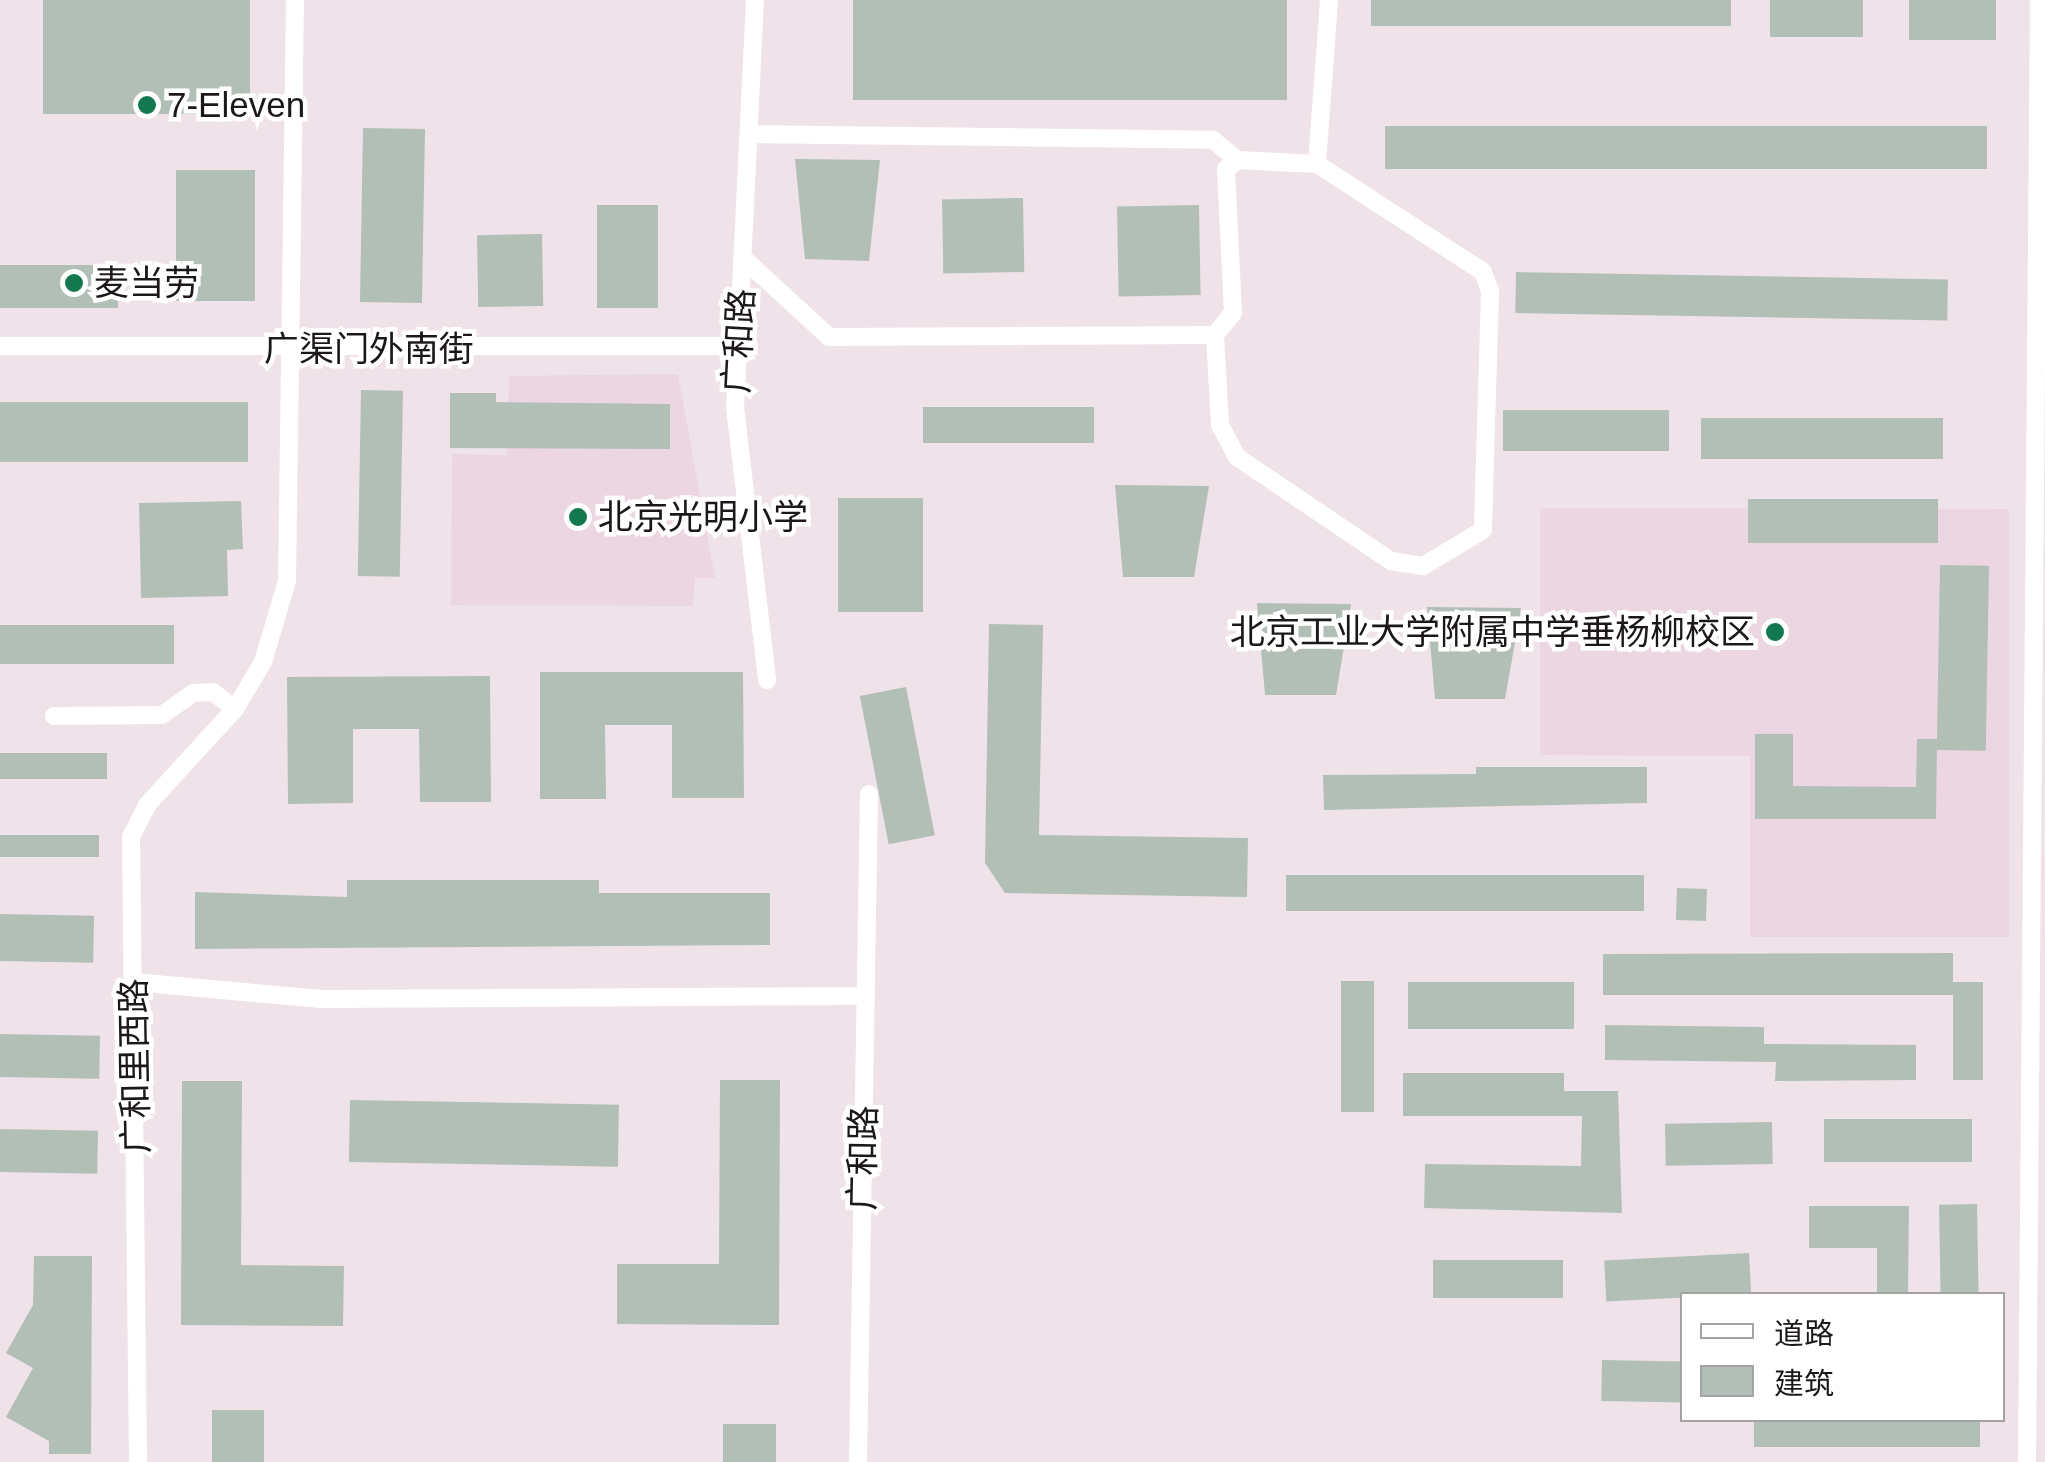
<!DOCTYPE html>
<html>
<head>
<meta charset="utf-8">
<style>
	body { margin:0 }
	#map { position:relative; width:2045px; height:1462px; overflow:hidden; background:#efe2e9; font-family:Arial,"Noto Sans SC",sans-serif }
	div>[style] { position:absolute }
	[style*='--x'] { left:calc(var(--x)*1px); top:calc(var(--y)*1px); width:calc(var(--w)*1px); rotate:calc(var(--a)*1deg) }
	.built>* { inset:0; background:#ebd6e2 }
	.building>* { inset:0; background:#b2bfb7; transform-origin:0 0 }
	.street>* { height:18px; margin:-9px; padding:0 9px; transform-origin:9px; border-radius:9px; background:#fff }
	.dots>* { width:28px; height:28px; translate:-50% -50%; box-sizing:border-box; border:5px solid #fff; border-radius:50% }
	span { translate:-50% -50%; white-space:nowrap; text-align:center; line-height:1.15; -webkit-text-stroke:9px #fff; paint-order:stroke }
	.poi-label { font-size:35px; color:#1c181a }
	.left { translate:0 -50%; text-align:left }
	.right { translate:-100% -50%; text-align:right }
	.street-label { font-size:35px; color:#1c181a }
	.legend { position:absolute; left:1680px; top:1292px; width:325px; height:130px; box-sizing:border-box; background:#fff; border:2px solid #a4a3a3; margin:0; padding:12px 18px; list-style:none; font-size:30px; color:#1c181a }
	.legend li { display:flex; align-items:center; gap:20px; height:50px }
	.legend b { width:50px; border:2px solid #a4a3a3 }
</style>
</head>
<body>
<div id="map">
	<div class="built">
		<div style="clip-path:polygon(678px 374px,715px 578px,695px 578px,693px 606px,451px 605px,452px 454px,507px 455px,509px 376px)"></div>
		<div style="clip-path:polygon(1540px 508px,2009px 509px,2009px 937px,1750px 937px,1750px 756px,1540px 755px)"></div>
	</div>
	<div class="building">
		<div style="left:43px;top:0;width:207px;height:114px"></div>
		<div style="left:853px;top:0;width:434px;height:100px"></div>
		<div style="left:1371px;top:0;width:360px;height:26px"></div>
		<div style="left:1770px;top:0;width:93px;height:37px"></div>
		<div style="left:1909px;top:0;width:87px;height:40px"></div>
		<div style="left:1385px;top:126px;width:602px;height:43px"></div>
		<div style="left:363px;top:128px;width:62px;height:174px;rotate:1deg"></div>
		<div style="clip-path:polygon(795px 159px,880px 160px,869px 261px,805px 259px)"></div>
		<div style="left:176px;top:170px;width:79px;height:131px"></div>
		<div style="left:1023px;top:198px;width:74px;height:81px;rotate:89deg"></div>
		<div style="left:597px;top:205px;width:61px;height:103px"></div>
		<div style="left:1199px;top:205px;width:90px;height:82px;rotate:89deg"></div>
		<div style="left:542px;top:234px;width:72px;height:65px;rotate:89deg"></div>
		<div style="left:118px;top:265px;width:43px;height:118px;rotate:90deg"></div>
		<div style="left:1516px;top:272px;width:432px;height:41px;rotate:1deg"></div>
		<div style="left:361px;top:390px;width:42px;height:186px;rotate:1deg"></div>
		<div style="clip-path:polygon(450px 393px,496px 393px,496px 402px,670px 404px,670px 449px,450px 448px)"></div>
		<div style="left:0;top:402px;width:248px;height:60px"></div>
		<div style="left:1094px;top:407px;width:36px;height:171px;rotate:90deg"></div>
		<div style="left:1503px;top:410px;width:166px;height:41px"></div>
		<div style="left:1701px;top:418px;width:242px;height:41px"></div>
		<div style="clip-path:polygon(1115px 485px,1209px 486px,1194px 577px,1123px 577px)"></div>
		<div style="left:838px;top:498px;width:85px;height:114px"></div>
		<div style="left:1748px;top:499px;width:190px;height:44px"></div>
		<div style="clip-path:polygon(241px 501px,243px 549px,227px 550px,228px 596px,141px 598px,139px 503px)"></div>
		<div style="left:1940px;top:565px;width:49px;height:185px;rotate:1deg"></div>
		<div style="clip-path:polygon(1257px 603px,1351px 604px,1336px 695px,1265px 695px)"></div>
		<div style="clip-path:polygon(1427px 607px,1521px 608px,1505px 699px,1435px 699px)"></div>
		<div style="clip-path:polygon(989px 624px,1043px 625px,1039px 835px,1248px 838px,1247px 897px,1005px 893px,985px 863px)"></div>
		<div style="left:0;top:625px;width:174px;height:39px"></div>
		<div style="clip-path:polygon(540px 672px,743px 672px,744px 798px,672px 798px,672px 725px,605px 725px,606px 799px,540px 799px)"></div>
		<div style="clip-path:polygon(490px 676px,491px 802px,420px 802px,419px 729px,353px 729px,353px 803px,288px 804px,287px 677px)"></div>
		<div style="left:906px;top:687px;width:151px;height:47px;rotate:79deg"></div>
		<div style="clip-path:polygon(1755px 734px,1793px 734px,1793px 786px,1916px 787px,1917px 739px,1937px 739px,1936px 819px,1755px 819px)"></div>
		<div style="left:107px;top:753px;width:26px;height:107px;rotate:90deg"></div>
		<div style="clip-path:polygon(1476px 767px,1647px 767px,1647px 803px,1324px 810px,1323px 775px,1476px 774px)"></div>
		<div style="left:0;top:835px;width:99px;height:22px"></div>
		<div style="left:1286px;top:875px;width:358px;height:36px"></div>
		<div style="clip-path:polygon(347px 880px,599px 880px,599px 893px,770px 893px,770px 945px,195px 949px,195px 892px,347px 897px)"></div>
		<div style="left:1677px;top:888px;width:30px;height:32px;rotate:2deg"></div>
		<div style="left:0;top:914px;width:94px;height:47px;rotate:1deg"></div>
		<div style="clip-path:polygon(1953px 953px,1953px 982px,1983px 982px,1983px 1080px,1953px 1080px,1953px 995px,1603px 995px,1603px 954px)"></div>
		<div style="left:1341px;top:981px;width:33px;height:131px"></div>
		<div style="left:1408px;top:982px;width:166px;height:47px"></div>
		<div style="clip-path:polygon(1605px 1025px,1764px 1027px,1764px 1044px,1916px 1045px,1916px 1080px,1775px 1081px,1776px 1062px,1605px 1060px)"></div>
		<div style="left:0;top:1034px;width:100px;height:43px;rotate:1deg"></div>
		<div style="clip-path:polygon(1403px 1073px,1564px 1073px,1564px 1091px,1618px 1091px,1622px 1213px,1424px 1208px,1425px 1164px,1581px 1166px,1582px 1116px,1403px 1116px)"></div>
		<div style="clip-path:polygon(720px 1080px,780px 1080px,779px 1325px,617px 1324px,617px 1264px,719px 1264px)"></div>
		<div style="clip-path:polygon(182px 1081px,242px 1081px,241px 1265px,344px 1266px,343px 1326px,181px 1325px)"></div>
		<div style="left:350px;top:1100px;width:269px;height:62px;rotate:1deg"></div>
		<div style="left:1824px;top:1119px;width:148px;height:43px"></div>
		<div style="left:1772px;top:1122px;width:42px;height:107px;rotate:89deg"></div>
		<div style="left:0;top:1129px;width:98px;height:43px;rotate:1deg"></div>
		<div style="left:1977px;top:1204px;width:90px;height:38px;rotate:89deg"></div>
		<div style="clip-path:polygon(1809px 1206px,1909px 1206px,1908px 1294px,1877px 1294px,1877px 1248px,1809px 1248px)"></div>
		<div style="left:1749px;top:1253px;width:41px;height:145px;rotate:87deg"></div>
		<div style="clip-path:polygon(34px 1256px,92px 1256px,91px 1454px,49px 1454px,49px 1441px,6px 1417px,33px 1368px,6px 1353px,33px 1305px)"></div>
		<div style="left:1433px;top:1260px;width:130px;height:38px"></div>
		<div style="left:1602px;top:1360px;width:80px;height:41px;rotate:1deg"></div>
		<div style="left:212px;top:1410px;width:52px;height:52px"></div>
		<div style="left:1754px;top:1420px;width:226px;height:27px"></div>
		<div style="left:723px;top:1424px;width:53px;height:38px"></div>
	</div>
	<div class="street">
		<div style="--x:755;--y:0;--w:407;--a:92.8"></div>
		<div style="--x:735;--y:407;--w:275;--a:83.3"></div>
		<div style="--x:749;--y:134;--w:464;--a:0.7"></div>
		<div style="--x:1213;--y:140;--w:32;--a:39"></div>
		<div style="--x:1317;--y:164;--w:164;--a:-85.8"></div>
		<div style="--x:744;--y:259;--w:115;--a:42.5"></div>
		<div style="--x:829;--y:337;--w:386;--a:-0.3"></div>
		<div style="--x:1215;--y:335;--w:28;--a:-51"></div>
		<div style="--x:1233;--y:313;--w:144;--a:-92.8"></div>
		<div style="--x:1226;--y:169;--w:15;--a:-37"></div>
		<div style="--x:1238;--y:160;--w:79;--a:2.9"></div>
		<div style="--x:1317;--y:164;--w:198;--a:33"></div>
		<div style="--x:1483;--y:272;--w:20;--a:70"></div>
		<div style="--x:1490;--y:291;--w:239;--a:91.7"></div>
		<div style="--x:1483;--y:530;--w:70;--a:149"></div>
		<div style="--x:1423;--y:566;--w:32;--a:-171"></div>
		<div style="--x:1391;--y:561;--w:186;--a:-146"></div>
		<div style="--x:1237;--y:457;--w:36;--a:-118"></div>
		<div style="--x:1220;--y:425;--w:90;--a:-93.2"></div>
		<div style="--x:0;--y:346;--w:737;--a:0"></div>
		<div style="--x:54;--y:716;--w:108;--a:-0.5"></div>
		<div style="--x:162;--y:715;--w:38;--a:-35"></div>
		<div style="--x:193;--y:693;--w:20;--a:-3"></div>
		<div style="--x:213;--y:692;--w:28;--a:38"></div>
		<div style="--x:134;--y:982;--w:188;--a:5.2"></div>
		<div style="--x:321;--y:999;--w:545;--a:-0.32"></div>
		<div style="--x:138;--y:1462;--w:625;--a:-90.64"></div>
		<div style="--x:131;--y:837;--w:36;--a:-63"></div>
		<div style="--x:147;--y:805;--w:130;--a:-47.5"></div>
		<div style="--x:235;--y:709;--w:55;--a:-59.2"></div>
		<div style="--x:263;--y:662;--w:84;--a:-73.5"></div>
		<div style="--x:287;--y:581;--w:581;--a:-89.21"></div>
		<div style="--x:858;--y:1462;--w:668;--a:-89.06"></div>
		<div style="--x:2027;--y:1462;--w:1462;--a:-89.53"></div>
	</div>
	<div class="dots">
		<div style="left:147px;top:105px;background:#137850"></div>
		<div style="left:74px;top:283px;background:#137850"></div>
		<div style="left:578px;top:517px;background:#137850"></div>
		<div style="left:1775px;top:632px;background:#137850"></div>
	</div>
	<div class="poi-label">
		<span class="left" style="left:167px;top:105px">7-Eleven</span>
		<span class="left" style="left:94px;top:283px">麦当劳</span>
		<span class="left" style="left:598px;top:517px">北京光明小学</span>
		<span class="right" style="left:1755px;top:632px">北京工业大学附属中学垂杨柳校区</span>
	</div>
	<div class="street-label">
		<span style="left:739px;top:341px;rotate:-87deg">广和路</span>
		<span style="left:369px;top:349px">广渠门外南街</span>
		<span style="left:135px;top:1066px;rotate:-91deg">广和里西路</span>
		<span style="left:863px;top:1158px;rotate:-89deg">广和路</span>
	</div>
	<ul class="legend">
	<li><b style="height:12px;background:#fff"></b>道路</li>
	<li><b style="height:28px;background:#b2bfb7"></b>建筑</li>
	</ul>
</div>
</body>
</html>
